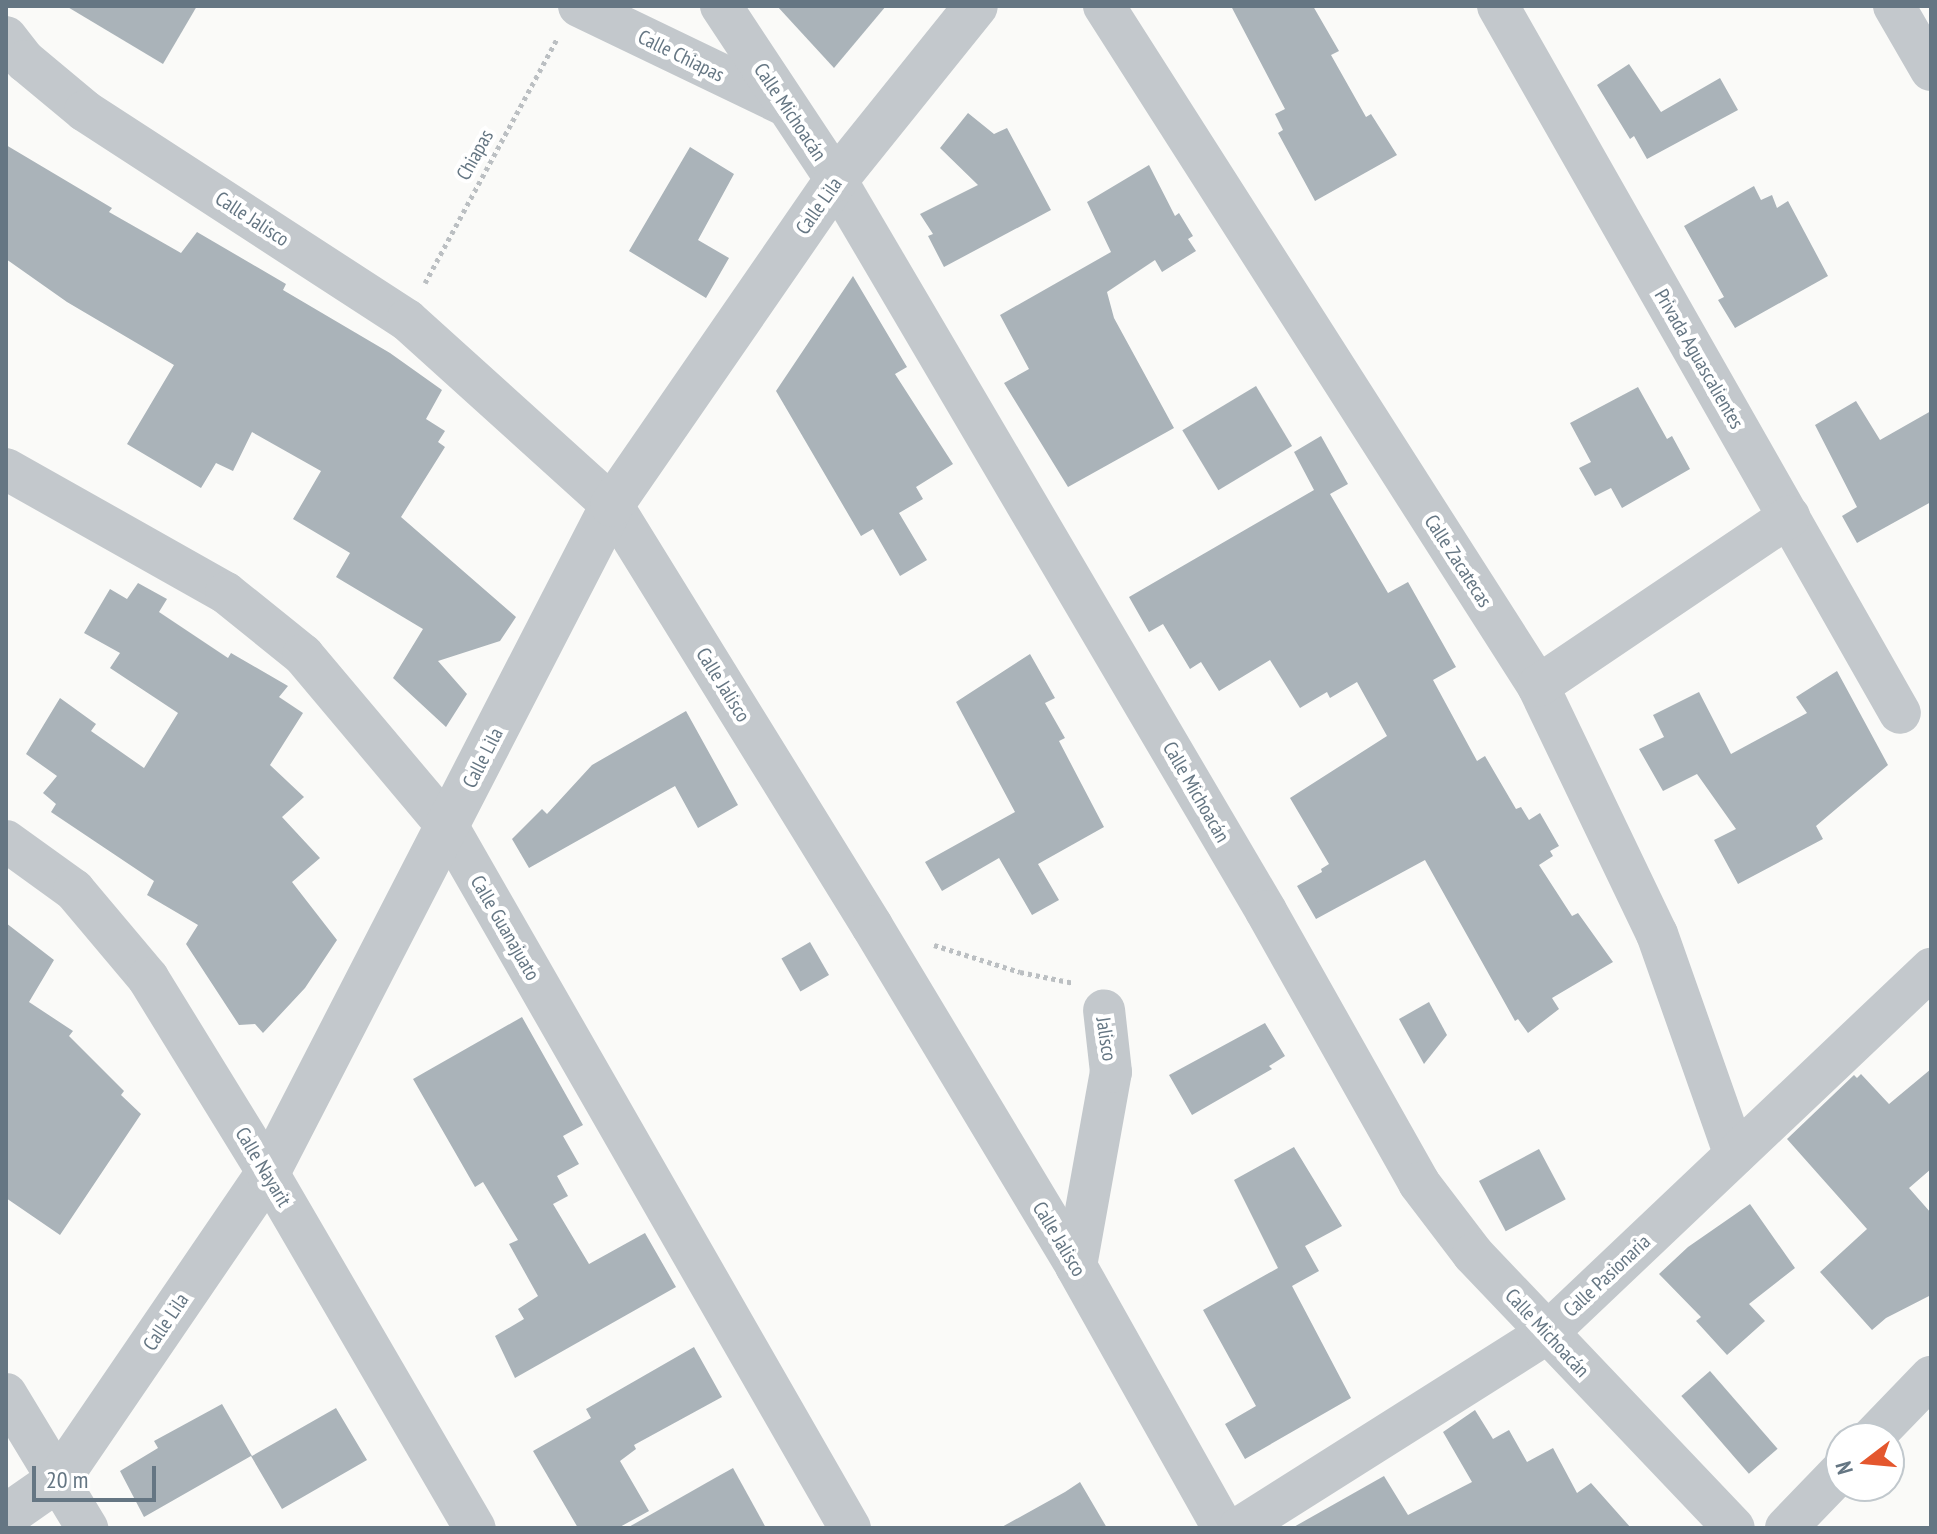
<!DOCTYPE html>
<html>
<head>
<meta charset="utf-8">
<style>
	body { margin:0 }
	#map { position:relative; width:1937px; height:1534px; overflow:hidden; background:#fafaf8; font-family:"PT Sans Narrow",sans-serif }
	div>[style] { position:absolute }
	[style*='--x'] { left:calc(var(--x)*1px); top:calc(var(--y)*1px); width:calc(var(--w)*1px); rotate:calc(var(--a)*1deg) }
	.building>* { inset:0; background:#aab3b9; transform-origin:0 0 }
	.path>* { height:5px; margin-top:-2.5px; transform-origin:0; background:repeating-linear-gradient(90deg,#bbbfc2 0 4px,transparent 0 8px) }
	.minor>* { height:42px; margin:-21px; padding:0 21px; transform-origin:21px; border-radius:21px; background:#c3c8cc }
	.tertiary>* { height:44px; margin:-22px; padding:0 22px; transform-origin:22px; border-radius:22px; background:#c3c8cc }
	span { translate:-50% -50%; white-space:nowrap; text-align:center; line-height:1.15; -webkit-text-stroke:8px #fff; paint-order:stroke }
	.street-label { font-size:20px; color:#657683 }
	.frame { position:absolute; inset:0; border:8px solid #657683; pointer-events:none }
	.north { position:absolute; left:1825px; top:1422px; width:80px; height:80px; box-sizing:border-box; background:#fff; border:2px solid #c1c8cd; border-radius:50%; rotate:254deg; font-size:22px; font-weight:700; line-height:32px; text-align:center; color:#657683 }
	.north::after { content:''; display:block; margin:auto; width:28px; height:36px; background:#e4572e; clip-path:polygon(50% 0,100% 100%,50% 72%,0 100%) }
	.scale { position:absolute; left:32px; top:1466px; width:124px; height:36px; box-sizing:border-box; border:4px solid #657683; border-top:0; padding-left:10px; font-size:24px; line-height:28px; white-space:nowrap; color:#657683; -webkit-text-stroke:6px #fff; paint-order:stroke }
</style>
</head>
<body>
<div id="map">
	<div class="building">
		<div style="clip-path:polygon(66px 6px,197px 6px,163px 64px)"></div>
		<div style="clip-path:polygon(777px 6px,886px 6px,834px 68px)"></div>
		<div style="clip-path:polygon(1231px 6px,1313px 6px,1339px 51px,1331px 55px,1366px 117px,1371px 114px,1397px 155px,1315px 201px,1278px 133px,1283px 130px,1275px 114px,1285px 109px)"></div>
		<div style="clip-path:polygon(1629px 64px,1661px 112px,1720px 78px,1738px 110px,1647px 159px,1634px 136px,1630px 139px,1597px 85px)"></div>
		<div style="clip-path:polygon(968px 113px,994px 134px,1007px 128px,1051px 210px,944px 267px,928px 236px,933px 234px,920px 214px,978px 185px,940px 148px)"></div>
		<div style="clip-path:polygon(6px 145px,112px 208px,109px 212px,181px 253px,197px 232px,286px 284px,283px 290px,390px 353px,442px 390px,426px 419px,445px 431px,438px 442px,445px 447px,401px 517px,516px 617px,500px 641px,438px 661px,467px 694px,446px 727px,393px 678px,423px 629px,336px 577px,350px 553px,293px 519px,321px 471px,252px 432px,233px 471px,216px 463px,201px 488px,127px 444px,174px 365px,67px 302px,6px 259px)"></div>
		<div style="clip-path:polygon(690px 147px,734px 174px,698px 240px,729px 258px,706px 298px,629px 251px)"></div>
		<div style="clip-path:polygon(1149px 165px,1175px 216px,1179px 213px,1193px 236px,1188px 239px,1196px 251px,1162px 272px,1155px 260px,1107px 292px,1114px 318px,1174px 428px,1068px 487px,1004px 383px,1029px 369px,1000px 315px,1111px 252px,1087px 202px)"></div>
		<div style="clip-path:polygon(1754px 186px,1761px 200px,1772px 195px,1777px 208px,1788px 201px,1828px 276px,1735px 328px,1718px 300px,1724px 297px,1684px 226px)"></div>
		<div style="clip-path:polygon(853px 276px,907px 367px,895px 374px,953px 464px,916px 487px,923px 499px,899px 513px,927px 560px,900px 576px,873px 529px,861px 536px,776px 391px)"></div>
		<div style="left:1256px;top:386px;width:70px;height:86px;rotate:59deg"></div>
		<div style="clip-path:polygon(1638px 387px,1667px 439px,1672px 436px,1690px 469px,1622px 508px,1611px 488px,1595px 496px,1579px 468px,1591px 462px,1570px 423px)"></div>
		<div style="clip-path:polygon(1856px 401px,1880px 440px,1931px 411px,1931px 502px,1857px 543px,1842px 516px,1857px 507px,1815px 425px)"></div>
		<div style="clip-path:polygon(1321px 436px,1348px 484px,1330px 494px,1388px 593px,1408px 582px,1456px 667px,1433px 680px,1477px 761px,1485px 756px,1516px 809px,1521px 807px,1529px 820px,1540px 813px,1559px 846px,1550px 851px,1553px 856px,1539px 865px,1572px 916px,1578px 913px,1613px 962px,1552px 998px,1559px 1009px,1528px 1033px,1518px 1019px,1515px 1021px,1425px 860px,1316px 919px,1297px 886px,1322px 872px,1321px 869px,1329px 864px,1290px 798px,1387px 736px,1357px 682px,1330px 698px,1327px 692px,1300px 708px,1270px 660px,1219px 691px,1201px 662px,1190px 669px,1163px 624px,1149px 632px,1129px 597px,1314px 490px,1294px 452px)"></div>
		<div style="clip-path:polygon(138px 583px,167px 599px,159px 612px,228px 658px,231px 653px,288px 686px,279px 697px,303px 713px,270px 765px,304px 797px,282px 817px,320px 858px,292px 882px,337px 940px,305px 988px,263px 1033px,255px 1024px,239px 1025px,186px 944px,198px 925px,147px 895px,154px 881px,51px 812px,56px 804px,43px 793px,57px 776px,26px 754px,60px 698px,96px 724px,91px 731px,144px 768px,178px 713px,110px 668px,120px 653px,84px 633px,110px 589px,127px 599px)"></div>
		<div style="clip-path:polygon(1030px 654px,1055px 698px,1045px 703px,1065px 738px,1059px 741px,1104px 827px,1038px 864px,1059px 900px,1032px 915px,999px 858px,942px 891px,925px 862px,1015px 812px,956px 702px)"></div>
		<div style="clip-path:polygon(1837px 671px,1888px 765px,1816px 826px,1823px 839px,1738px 884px,1714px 840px,1736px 829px,1697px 774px,1663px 791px,1639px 749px,1664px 737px,1653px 715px,1699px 692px,1731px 754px,1807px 713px,1796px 697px)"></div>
		<div style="clip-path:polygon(686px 711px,738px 805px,698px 828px,675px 786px,529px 868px,512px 839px,542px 809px,547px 814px,592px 765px)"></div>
		<div style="clip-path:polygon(6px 923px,54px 960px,29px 1002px,73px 1031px,69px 1036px,124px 1091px,121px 1095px,141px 1114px,60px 1235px,6px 1198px)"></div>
		<div style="left:810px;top:942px;width:38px;height:33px;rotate:60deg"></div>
		<div style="clip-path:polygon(1429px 1002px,1447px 1035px,1424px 1064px,1399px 1019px)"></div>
		<div style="clip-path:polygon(522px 1017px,583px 1125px,563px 1136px,579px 1164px,557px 1176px,568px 1196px,553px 1204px,589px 1264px,645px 1233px,676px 1287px,515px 1378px,495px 1336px,524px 1319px,518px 1309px,538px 1296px,509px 1244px,518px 1240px,483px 1182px,475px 1187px,413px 1079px)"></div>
		<div style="clip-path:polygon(1265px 1023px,1285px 1056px,1269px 1066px,1272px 1069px,1192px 1115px,1169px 1075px)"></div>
		<div style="clip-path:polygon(1931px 1069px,1931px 1169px,1909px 1188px,1931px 1213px,1931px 1295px,1886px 1318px,1872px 1330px,1820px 1272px,1867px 1229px,1787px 1139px,1854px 1075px,1857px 1078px,1861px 1074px,1889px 1104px)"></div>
		<div style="clip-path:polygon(1294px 1147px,1342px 1226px,1305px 1246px,1319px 1271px,1292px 1286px,1351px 1398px,1245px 1459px,1225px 1424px,1256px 1406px,1203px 1310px,1278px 1268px,1234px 1180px)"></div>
		<div style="left:1539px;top:1149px;width:57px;height:68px;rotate:62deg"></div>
		<div style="clip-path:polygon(1750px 1204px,1795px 1268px,1749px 1304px,1765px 1321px,1727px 1355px,1696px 1321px,1701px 1317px,1659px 1274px,1688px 1247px)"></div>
		<div style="clip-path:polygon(694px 1347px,722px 1397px,634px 1445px,636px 1449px,620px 1461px,649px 1511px,618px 1528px,578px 1528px,533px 1451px,591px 1418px,586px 1409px)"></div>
		<div style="left:1710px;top:1371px;width:103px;height:38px;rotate:49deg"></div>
		<div style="clip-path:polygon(222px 1404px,252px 1456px,336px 1408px,367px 1460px,282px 1509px,251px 1456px,144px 1517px,120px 1471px,158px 1448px,154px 1441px)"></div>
		<div style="clip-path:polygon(1475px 1410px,1493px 1439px,1509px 1430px,1527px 1462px,1553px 1448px,1577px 1493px,1591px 1483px,1631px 1528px,1292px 1528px,1384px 1476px,1408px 1515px,1472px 1482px,1443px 1432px)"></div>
		<div style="clip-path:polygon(733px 1468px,766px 1528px,627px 1528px,715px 1478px)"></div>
		<div style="clip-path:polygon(1080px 1482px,1107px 1528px,1000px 1528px,1065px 1492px)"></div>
	</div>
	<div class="path">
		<div style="--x:425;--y:283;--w:277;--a:-61.6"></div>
		<div style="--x:934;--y:945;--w:90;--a:17.4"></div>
		<div style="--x:1020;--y:972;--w:55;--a:11.5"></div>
	</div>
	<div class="minor">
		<div style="--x:579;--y:6;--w:229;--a:25.7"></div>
		<div style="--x:721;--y:6;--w:209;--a:56.5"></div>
		<div style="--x:836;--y:180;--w:848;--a:59.53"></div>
		<div style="--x:1266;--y:911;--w:312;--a:60.6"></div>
		<div style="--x:1419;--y:1183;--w:89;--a:52.7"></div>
		<div style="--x:1473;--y:1254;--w:378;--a:46.4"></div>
		<div style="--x:1104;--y:6;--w:807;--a:57.45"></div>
		<div style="--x:1538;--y:686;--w:275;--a:64.4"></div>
		<div style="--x:1657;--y:934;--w:234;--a:70.6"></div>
		<div style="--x:1498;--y:6;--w:813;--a:60.38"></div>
		<div style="--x:1894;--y:6;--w:74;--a:60"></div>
		<div style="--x:6;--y:37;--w:31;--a:52"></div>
		<div style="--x:25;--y:61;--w:78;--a:39.8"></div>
		<div style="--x:85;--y:111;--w:384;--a:33"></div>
		<div style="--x:407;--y:320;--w:276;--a:42.1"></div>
		<div style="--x:612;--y:505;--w:495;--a:58.3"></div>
		<div style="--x:872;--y:926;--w:397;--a:59"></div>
		<div style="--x:1076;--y:1266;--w:300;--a:60.7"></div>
		<div style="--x:6;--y:469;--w:253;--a:29.4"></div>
		<div style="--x:226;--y:593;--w:99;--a:38.8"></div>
		<div style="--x:303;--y:655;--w:225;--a:49.9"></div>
		<div style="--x:448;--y:827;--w:808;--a:60.17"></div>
		<div style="--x:1538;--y:686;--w:303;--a:-34"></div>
		<div style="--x:6;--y:841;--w:84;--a:35.8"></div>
		<div style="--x:74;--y:890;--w:115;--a:49.9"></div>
		<div style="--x:148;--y:978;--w:229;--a:58.4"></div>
		<div style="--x:268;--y:1173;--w:411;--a:59.8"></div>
		<div style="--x:1076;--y:1266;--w:197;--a:-79.8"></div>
		<div style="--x:1111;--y:1072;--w:62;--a:-96.4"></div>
		<div style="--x:6;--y:1394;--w:157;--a:58.8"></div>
		<div style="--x:1872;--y:1438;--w:85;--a:-46"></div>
		<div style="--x:1239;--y:1528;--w:363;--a:-32.3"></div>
		<div style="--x:1546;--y:1334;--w:531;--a:-43.47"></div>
		<div style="--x:1786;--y:1528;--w:79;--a:-46"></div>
	</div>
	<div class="tertiary">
		<div style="--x:6;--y:1516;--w:65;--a:-34.9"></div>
		<div style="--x:59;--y:1479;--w:371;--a:-55.7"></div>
		<div style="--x:268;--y:1173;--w:751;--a:-62.75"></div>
		<div style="--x:612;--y:505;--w:395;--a:-55.4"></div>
		<div style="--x:836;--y:180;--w:223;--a:-51.2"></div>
	</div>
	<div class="street-label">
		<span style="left:681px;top:56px;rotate:26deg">Calle Chiapas</span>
		<span style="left:790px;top:112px;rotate:56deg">Calle Michoacán</span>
		<span style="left:475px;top:155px;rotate:-61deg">Chiapas</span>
		<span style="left:819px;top:206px;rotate:-55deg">Calle Lila</span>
		<span style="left:252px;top:219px;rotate:33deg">Calle Jalisco</span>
		<span style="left:1699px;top:359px;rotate:60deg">Privada Aguascalientes</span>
		<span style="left:1458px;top:561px;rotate:57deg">Calle Zacatecas</span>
		<span style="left:723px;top:685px;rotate:58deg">Calle Jalisco</span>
		<span style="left:483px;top:758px;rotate:-63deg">Calle Lila</span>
		<span style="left:1196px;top:792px;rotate:60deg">Calle Michoacán</span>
		<span style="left:505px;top:928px;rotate:60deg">Calle Guanajuato</span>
		<span style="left:1106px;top:1039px;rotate:81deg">Jalisco</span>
		<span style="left:263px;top:1167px;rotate:59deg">Calle Nayarit</span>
		<span style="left:1059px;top:1239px;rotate:59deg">Calle Jalisco</span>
		<span style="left:1607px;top:1276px;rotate:-43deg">Calle Pasionaria</span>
		<span style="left:166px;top:1322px;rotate:-56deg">Calle Lila</span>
		<span style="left:1547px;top:1333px;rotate:47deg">Calle Michoacán</span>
	</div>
	<div class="frame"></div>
	<div class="north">N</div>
	<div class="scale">20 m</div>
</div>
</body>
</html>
